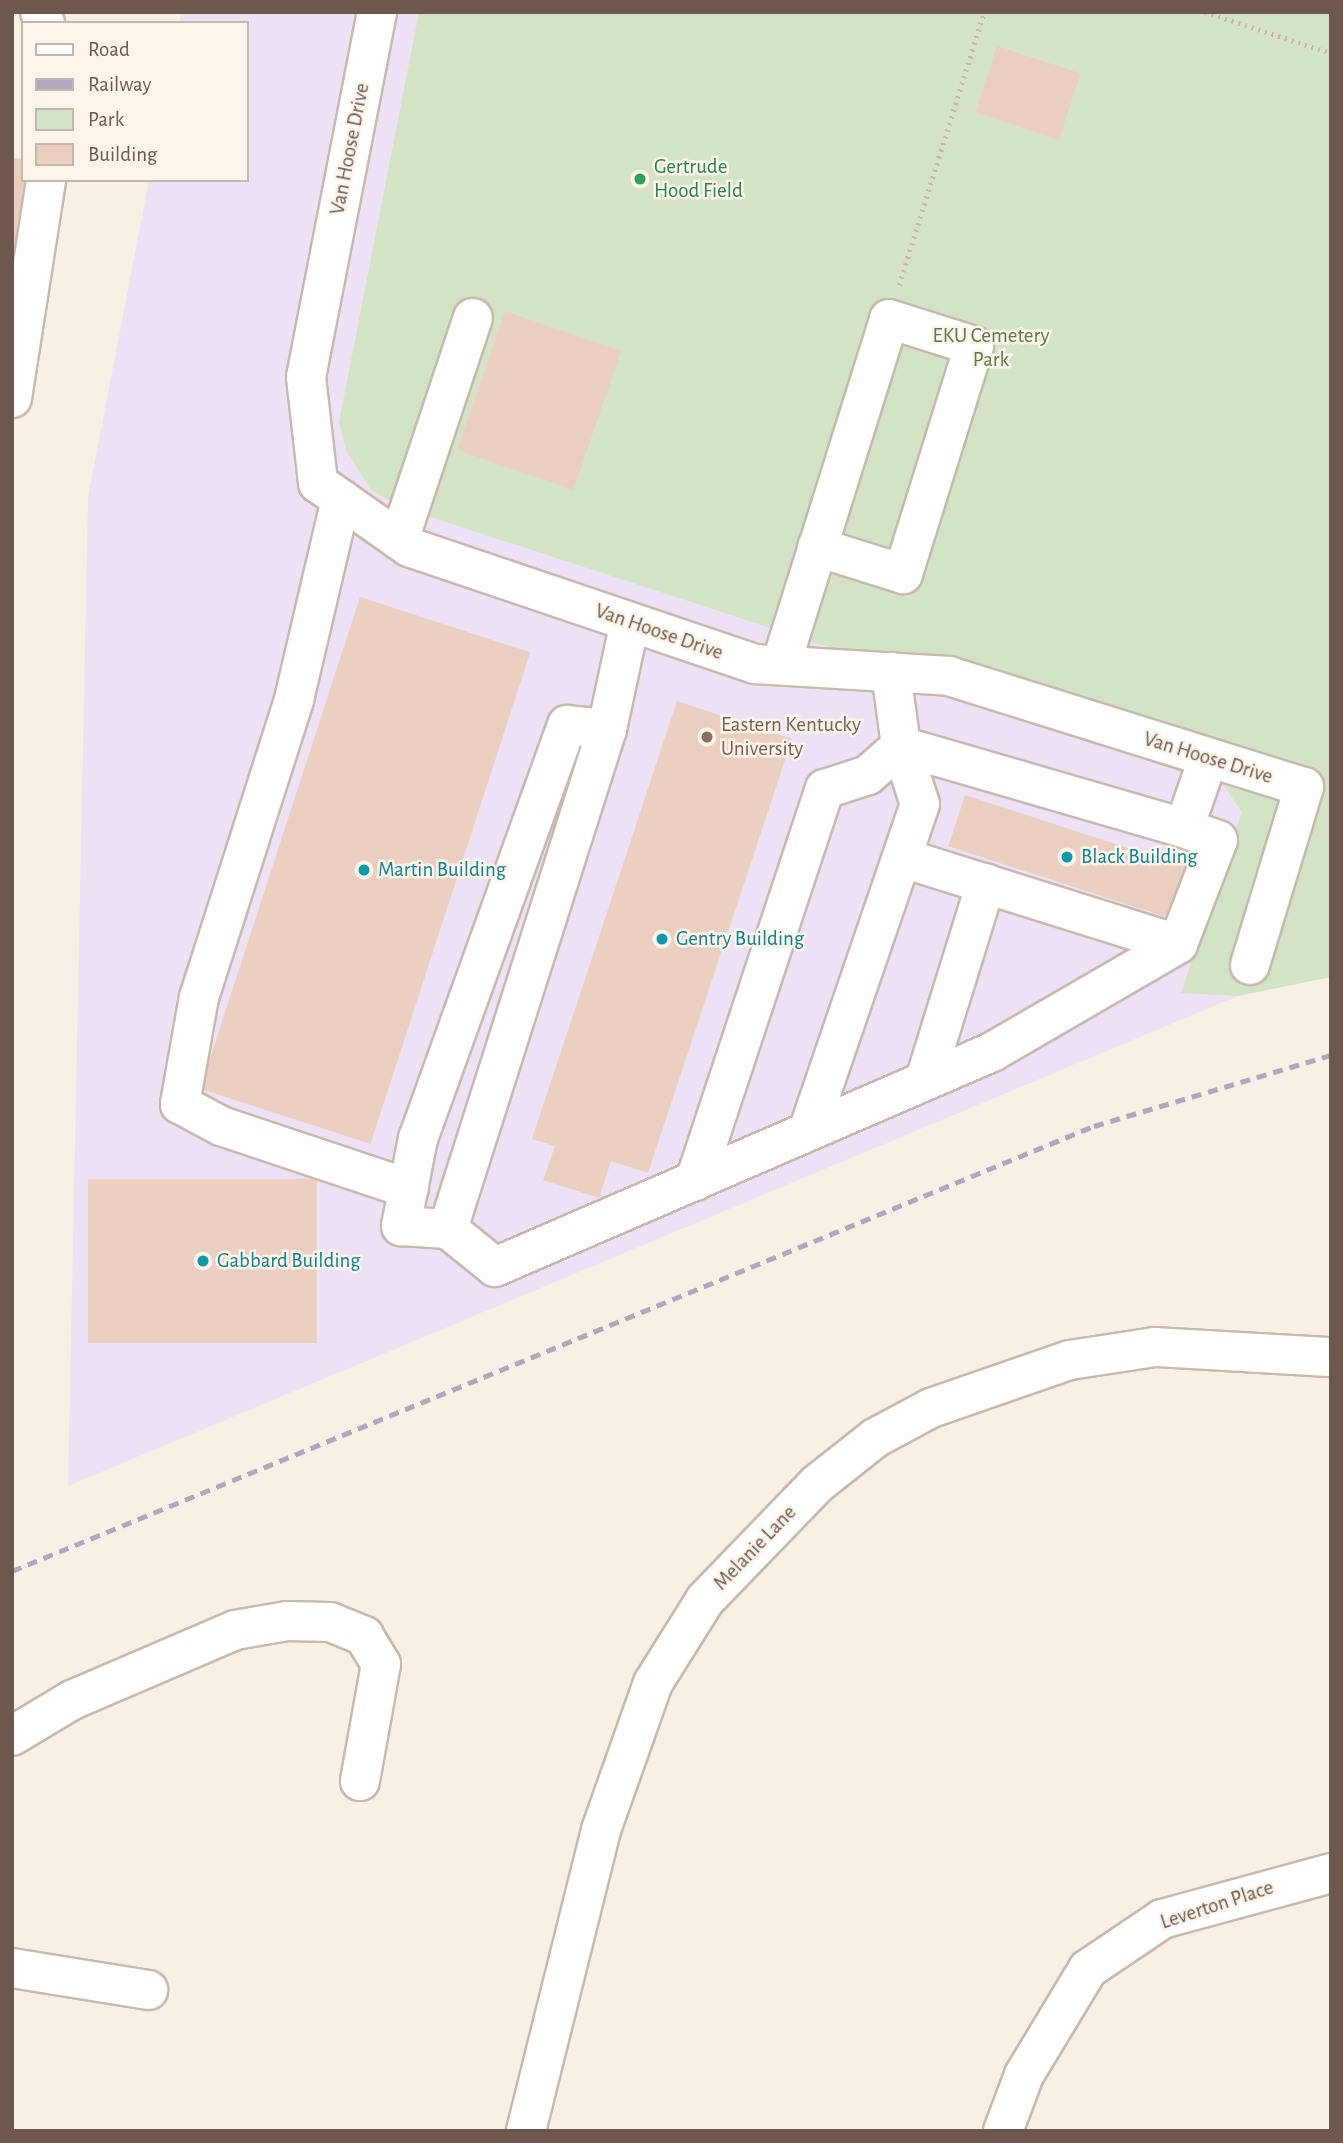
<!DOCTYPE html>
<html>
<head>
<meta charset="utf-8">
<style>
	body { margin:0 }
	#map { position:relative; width:1343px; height:2143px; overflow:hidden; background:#f9f0e5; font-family:"Alegreya Sans",sans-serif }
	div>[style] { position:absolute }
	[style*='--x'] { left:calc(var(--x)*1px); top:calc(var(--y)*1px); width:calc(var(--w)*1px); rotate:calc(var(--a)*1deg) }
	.education>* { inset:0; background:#ede2f5 }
	.green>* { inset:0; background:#d3e4c6 }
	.building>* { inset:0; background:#eacfc0; transform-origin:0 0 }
	.path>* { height:4.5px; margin-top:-2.25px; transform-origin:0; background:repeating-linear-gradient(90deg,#cfb3a4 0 2px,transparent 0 7px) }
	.roads { filter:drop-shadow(2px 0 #c8b8ad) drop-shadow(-2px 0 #c8b8ad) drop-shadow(0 2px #c8b8ad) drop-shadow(0 -2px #c8b8ad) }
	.minor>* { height:38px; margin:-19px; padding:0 19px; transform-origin:19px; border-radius:19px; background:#fff }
	.rail>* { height:5px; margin-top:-2.5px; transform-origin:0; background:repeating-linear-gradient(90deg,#b3a5c0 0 10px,transparent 0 17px) }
	.dots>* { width:19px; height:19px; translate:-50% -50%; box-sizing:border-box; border:4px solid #fcf4eb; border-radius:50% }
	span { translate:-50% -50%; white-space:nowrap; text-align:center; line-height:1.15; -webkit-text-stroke:5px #fcf4eb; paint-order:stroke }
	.street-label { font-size:21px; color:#6e584e }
	.leisure-label { font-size:21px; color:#27864d }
	.left { translate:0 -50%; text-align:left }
	.park-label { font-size:21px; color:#5a784b }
	.education-label { font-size:21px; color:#785e54 }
	.culture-label { font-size:21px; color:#0d838f }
	.frame { position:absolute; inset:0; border:14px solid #6e584e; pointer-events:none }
	.legend { position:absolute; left:21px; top:21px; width:228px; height:161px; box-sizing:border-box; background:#fcf4eb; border:2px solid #c3b6ac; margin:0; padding:9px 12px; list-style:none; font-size:21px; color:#6e584e }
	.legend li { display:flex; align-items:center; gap:14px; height:35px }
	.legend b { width:35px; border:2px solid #c3b6ac }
</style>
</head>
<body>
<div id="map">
	<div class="education">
		<div style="clip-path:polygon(181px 12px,1331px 12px,1331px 977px,1238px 996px,68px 1486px,88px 497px,149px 180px,247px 180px,247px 23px,179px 23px)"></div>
	</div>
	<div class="green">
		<div style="clip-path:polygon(419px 12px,1331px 12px,1331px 977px,1238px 996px,1181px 993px,1242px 812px,1224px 786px,956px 698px,835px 649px,400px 507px,371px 490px,346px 450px,339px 422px)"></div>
	</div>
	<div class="building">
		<div style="left:997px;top:46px;width:88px;height:70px;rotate:18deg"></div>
		<div style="clip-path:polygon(12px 158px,23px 159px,23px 180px,29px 180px,14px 259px)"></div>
		<div style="left:505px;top:311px;width:123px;height:147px;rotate:19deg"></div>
		<div style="left:360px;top:597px;width:179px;height:517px;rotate:18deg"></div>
		<div style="clip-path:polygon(677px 701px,792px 739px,648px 1173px,611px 1161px,599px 1198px,543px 1180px,555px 1146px,532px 1139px)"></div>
		<div style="left:965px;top:795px;width:233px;height:54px;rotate:18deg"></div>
		<div style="left:317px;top:1179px;width:164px;height:229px;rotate:90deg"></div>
	</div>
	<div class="path">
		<div style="--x:1205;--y:12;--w:133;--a:18"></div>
		<div style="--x:899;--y:285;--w:286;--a:-72.7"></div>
	</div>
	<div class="roads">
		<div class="minor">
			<div style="--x:40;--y:12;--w:12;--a:66"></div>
			<div style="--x:377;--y:12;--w:372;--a:101"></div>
			<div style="--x:306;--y:377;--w:107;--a:83.5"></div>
			<div style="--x:318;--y:483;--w:111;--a:35.1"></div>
			<div style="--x:409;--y:547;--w:365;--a:18.7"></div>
			<div style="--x:755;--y:664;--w:194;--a:3.5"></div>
			<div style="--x:949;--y:676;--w:372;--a:17.4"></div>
			<div style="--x:1304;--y:787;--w:186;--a:106.9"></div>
			<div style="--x:12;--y:398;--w:221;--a:-81.1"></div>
			<div style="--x:341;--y:499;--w:206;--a:103.2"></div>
			<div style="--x:294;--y:700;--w:312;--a:107.7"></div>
			<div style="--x:199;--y:997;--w:109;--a:100.1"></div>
			<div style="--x:180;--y:1104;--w:47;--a:28.2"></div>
			<div style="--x:221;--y:1126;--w:198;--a:18.5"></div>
			<div style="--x:399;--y:540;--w:234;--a:-71.6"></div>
			<div style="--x:781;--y:665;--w:27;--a:-73"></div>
			<div style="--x:789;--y:639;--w:335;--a:-72.6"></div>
			<div style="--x:889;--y:319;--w:89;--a:17.6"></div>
			<div style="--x:974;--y:346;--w:239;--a:107.3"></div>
			<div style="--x:903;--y:574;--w:90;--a:-162.6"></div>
			<div style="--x:891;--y:672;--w:75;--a:82.3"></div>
			<div style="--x:901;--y:746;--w:295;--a:16.2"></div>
			<div style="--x:607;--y:729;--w:40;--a:-174.3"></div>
			<div style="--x:567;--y:725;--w:439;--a:109.8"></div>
			<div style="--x:418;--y:1138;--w:90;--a:100.9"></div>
			<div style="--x:401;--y:1226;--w:47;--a:3.7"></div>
			<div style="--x:448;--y:1229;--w:525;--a:-72.36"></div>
			<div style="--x:607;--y:729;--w:109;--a:-77.9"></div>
			<div style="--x:903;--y:858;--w:288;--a:17.4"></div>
			<div style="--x:925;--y:1080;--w:206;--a:-72.8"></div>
			<div style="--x:695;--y:1181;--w:413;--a:-71.7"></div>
			<div style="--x:825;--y:789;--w:45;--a:-18"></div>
			<div style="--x:868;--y:775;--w:44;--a:-41.3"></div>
			<div style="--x:901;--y:746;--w:61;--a:71.9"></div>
			<div style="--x:920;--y:804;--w:346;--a:108.9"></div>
			<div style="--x:448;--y:1229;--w:60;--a:39"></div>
			<div style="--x:495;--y:1267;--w:542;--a:-23.39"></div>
			<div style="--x:992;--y:1052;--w:215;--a:-30.1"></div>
			<div style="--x:1178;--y:944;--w:111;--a:-69"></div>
			<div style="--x:1218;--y:840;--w:36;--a:-161"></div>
			<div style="--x:1184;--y:828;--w:73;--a:-70.8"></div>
			<div style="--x:12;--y:1736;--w:70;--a:-31"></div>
			<div style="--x:72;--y:1700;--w:177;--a:-23.2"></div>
			<div style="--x:235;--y:1630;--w:53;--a:-9.8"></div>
			<div style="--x:287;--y:1621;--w:43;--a:1.3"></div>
			<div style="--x:330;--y:1622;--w:37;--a:22"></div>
			<div style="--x:364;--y:1636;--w:33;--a:59"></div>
			<div style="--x:381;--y:1664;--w:119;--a:100.2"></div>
			<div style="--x:12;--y:1968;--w:138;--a:9.2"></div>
			<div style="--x:526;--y:2131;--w:310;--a:-76"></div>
			<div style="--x:601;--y:1830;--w:156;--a:-70.5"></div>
			<div style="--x:653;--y:1683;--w:98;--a:-57.9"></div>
			<div style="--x:705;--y:1600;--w:161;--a:-46"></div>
			<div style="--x:817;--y:1484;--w:74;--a:-38.4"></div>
			<div style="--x:875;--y:1438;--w:64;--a:-28.2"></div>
			<div style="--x:931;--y:1408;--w:147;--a:-19.1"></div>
			<div style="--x:1070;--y:1360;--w:86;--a:-8.7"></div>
			<div style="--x:1155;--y:1347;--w:176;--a:3.3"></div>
			<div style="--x:1003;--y:2131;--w:60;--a:-69.4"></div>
			<div style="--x:1024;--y:2075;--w:124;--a:-58.9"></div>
			<div style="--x:1088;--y:1969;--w:89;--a:-34"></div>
			<div style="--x:1162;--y:1919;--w:175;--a:-15.2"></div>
		</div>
	</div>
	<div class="rail">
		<div style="--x:12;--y:1571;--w:1170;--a:-22.36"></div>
		<div style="--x:1094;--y:1126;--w:247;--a:-16.7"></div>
	</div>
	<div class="dots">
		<div style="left:640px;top:179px;background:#2e9e5b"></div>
		<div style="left:707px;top:737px;background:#8d6e63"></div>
		<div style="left:1067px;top:857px;background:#0f9aa8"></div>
		<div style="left:364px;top:870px;background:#0f9aa8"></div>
		<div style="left:662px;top:939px;background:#0f9aa8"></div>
		<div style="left:203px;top:1261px;background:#0f9aa8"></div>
	</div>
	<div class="street-label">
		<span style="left:350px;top:149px;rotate:-79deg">Van Hoose Drive</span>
		<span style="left:659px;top:632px;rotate:19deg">Van Hoose Drive</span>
		<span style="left:1208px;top:758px;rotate:17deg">Van Hoose Drive</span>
		<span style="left:755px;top:1548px;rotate:-46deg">Melanie Lane</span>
		<span style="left:1217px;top:1905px;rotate:-18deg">Leverton Place</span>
	</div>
	<div class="leisure-label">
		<span class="left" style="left:654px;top:179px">Gertrude<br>Hood Field</span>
	</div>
	<div class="park-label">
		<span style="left:991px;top:348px">EKU Cemetery<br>Park</span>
	</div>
	<div class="education-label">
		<span class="left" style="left:721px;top:737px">Eastern Kentucky<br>University</span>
	</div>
	<div class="culture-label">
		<span class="left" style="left:1081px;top:857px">Black Building</span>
		<span class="left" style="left:378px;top:870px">Martin Building</span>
		<span class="left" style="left:676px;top:939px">Gentry Building</span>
		<span class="left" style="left:217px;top:1261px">Gabbard Building</span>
	</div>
	<div class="frame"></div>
	<ul class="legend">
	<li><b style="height:9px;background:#fff"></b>Road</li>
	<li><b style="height:9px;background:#b3a5c0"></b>Railway</li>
	<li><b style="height:19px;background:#d3e4c6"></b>Park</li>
	<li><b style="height:19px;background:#eacfc0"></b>Building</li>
	</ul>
</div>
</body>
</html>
